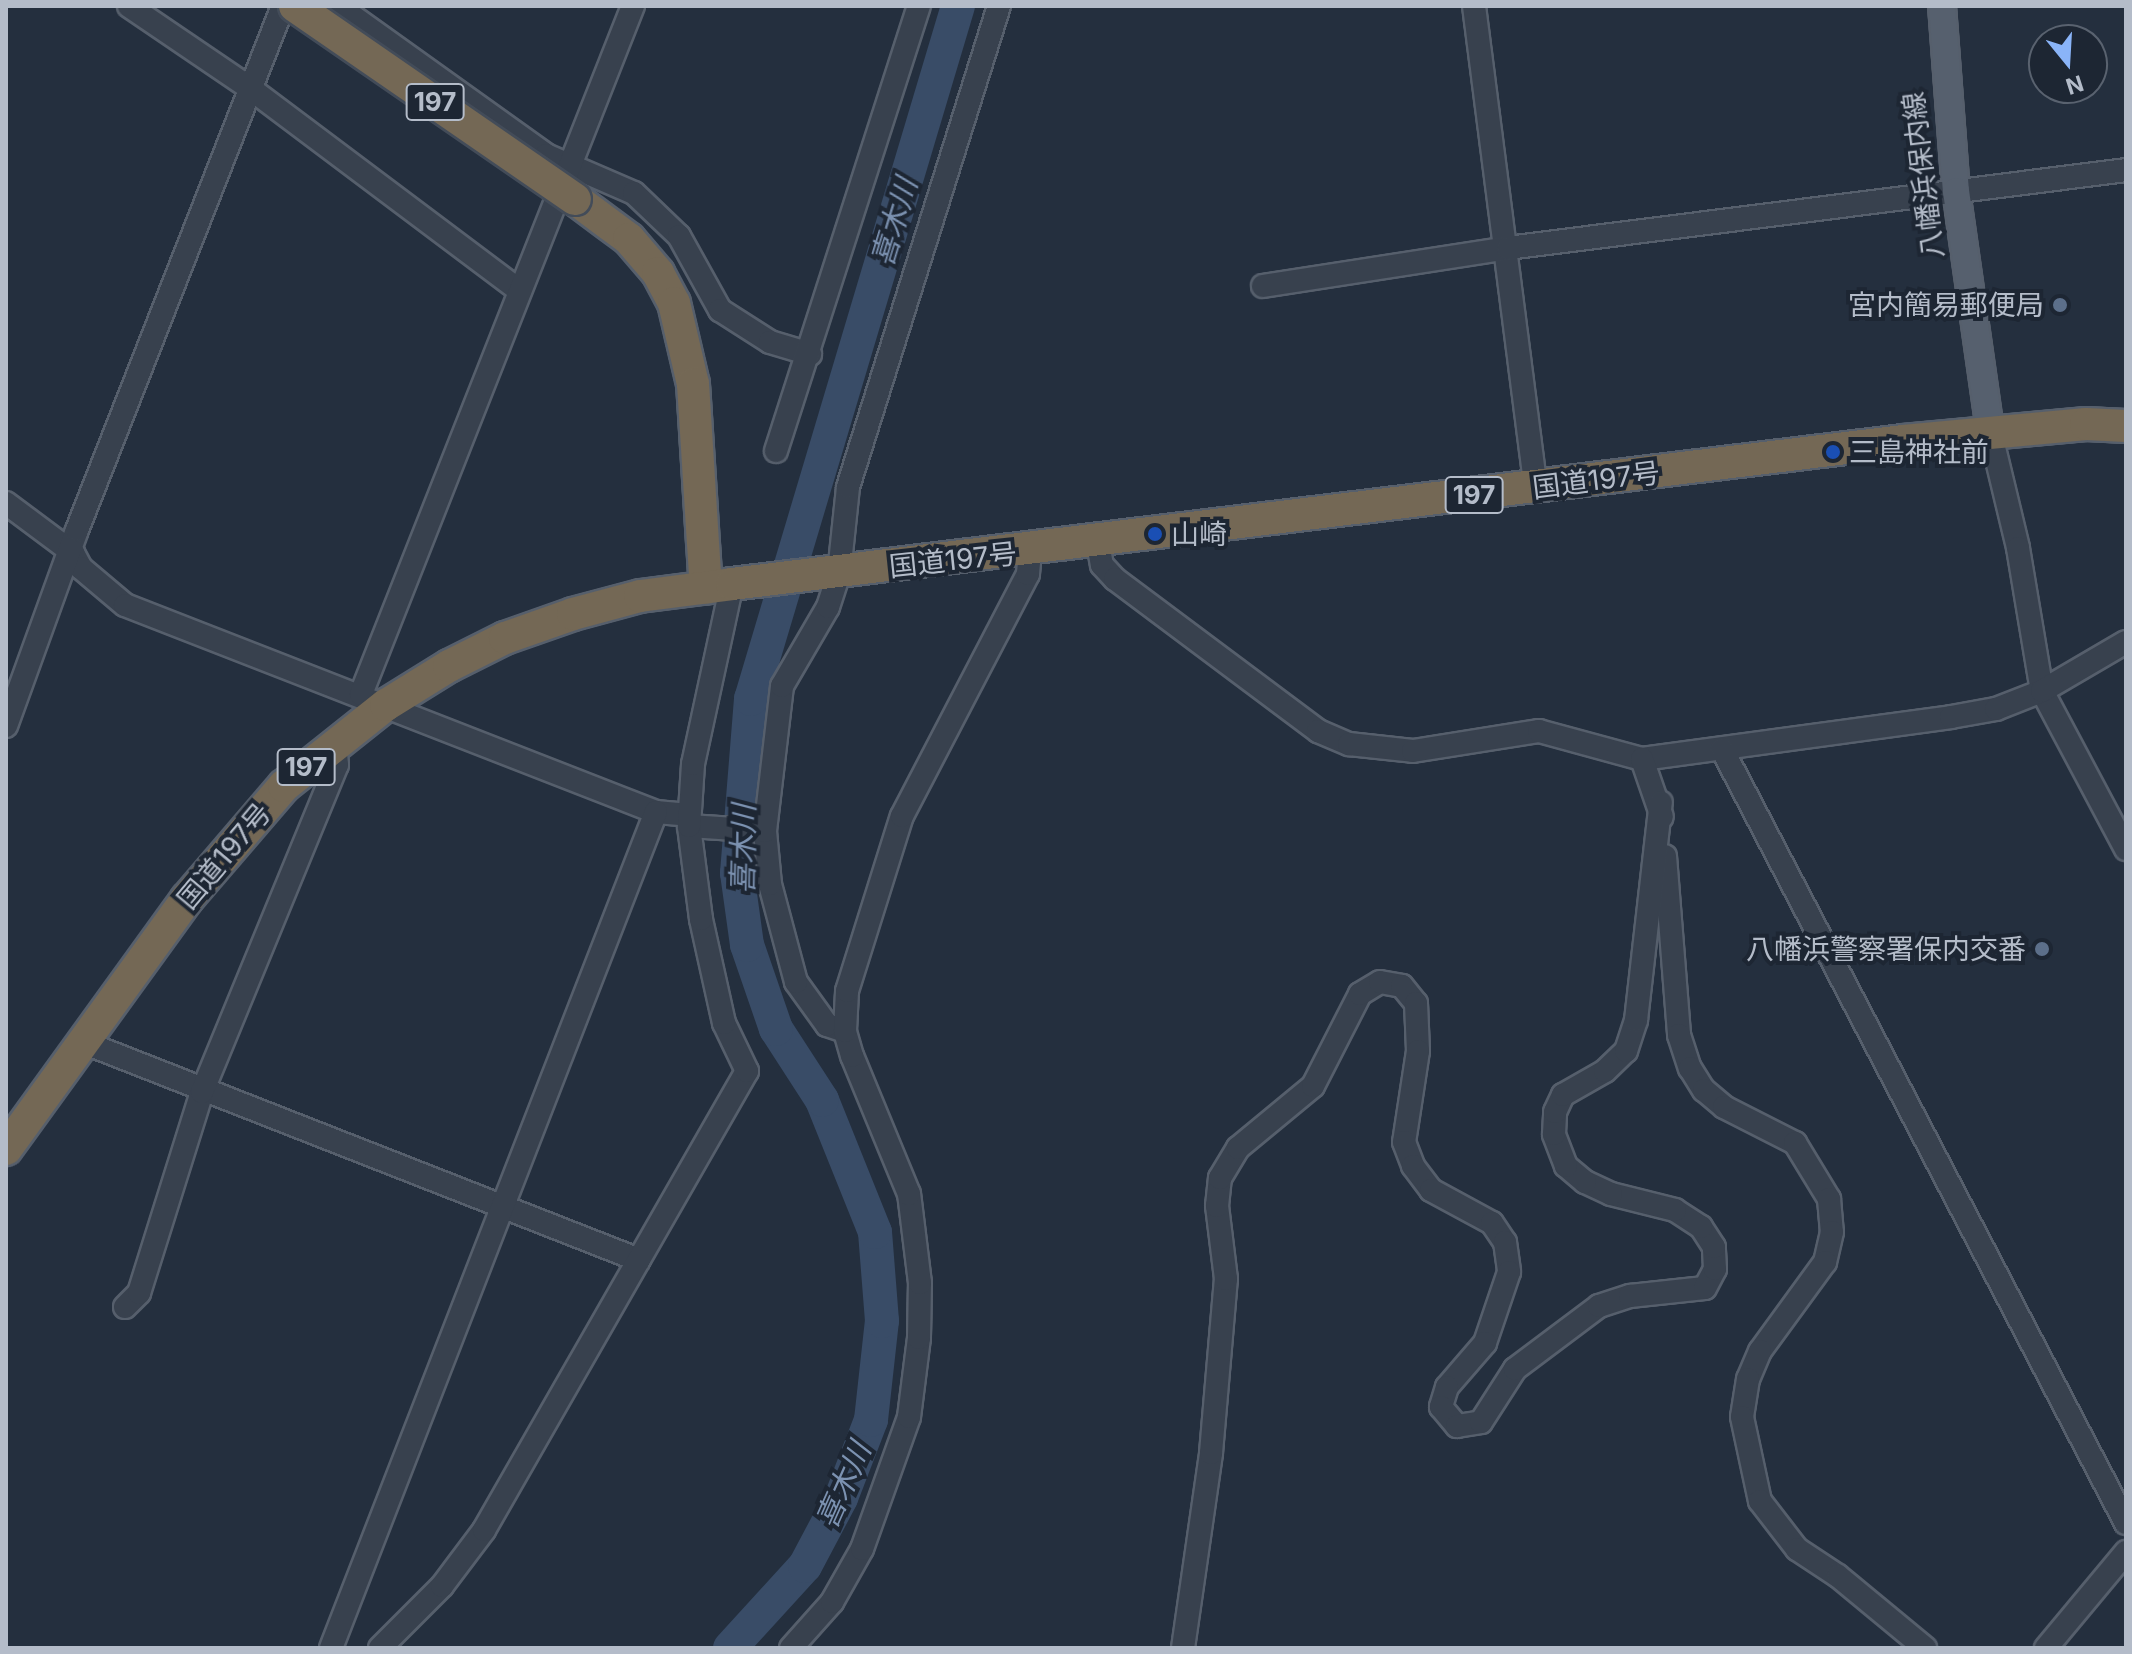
<!DOCTYPE html>
<html>
<head>
<meta charset="utf-8">
<style>
	body { margin:0 }
	#map { position:relative; width:2132px; height:1654px; overflow:hidden; background:#242f3e; font-family:Inter,"Noto Sans JP",sans-serif }
	div>[style] { position:absolute }
	[style*='--x'] { left:calc(var(--x)*1px); top:calc(var(--y)*1px); width:calc(var(--w)*1px); rotate:calc(var(--a)*1deg) }
	.river>* { height:34px; margin:-17px; padding:0 17px; transform-origin:17px; border-radius:17px; background:#394c67 }
	.roads { filter:drop-shadow(2px 0 #565f6c) drop-shadow(-2px 0 #565f6c) drop-shadow(0 2px #565f6c) drop-shadow(0 -2px #565f6c) }
	.minor>* { height:22px; margin:-11px; padding:0 11px; transform-origin:11px; border-radius:11px; background:#38414e }
	.major>* { height:26px; margin:-13px; padding:0 13px; transform-origin:13px; border-radius:13px; background:#56606e }
	.highway>* { height:32px; margin:-16px; padding:0 16px; transform-origin:16px; border-radius:16px; background:#746855 }
	.bridges { filter:drop-shadow(2px 0 #434c59) drop-shadow(-2px 0 #434c59) drop-shadow(0 2px #434c59) drop-shadow(0 -2px #434c59) }
	.highway-bridge>* { height:32px; margin:-16px; padding:0 16px; transform-origin:16px; border-radius:16px; background:#746855 }
	.dots>* { width:22px; height:22px; translate:-50% -50%; box-sizing:border-box; border:4px solid #1d2633; border-radius:50% }
	span { translate:-50% -50%; white-space:nowrap; text-align:center; line-height:1.15; -webkit-text-stroke:8px #1d2633; paint-order:stroke }
	.shield-label span { padding:2px 6px; background:#1d2633; border:2px solid; border-radius:6px; -webkit-text-stroke-width:0 }
	.shield-label { font-size:26px; color:#b4bcc9; font-weight:700 }
	.street-label { font-size:28px; color:#b4bcc9 }
	.poi-label { font-size:28px; color:#b4bcc9 }
	.right { translate:-100% -50%; text-align:right }
	.left { translate:0 -50%; text-align:left }
	.water-label { font-size:30px; color:#7c92b1; font-style:italic }
	.frame { position:absolute; inset:0; border:8px solid #b4bcc9; pointer-events:none }
	.north { position:absolute; left:2028px; top:24px; width:80px; height:80px; box-sizing:border-box; background:#1d2633; border:2px solid #59626f; border-radius:50%; rotate:162deg; font-size:22px; font-weight:700; line-height:32px; text-align:center; color:#b4bcc9 }
	.north::after { content:''; display:block; margin:auto; width:28px; height:36px; background:#8ab4f8; clip-path:polygon(50% 0,100% 100%,50% 72%,0 100%) }
</style>
</head>
<body>
<div id="map">
	<div class="river">
		<div style="--x:730;--y:1648;--w:111;--a:-47.6"></div>
		<div style="--x:805;--y:1566;--w:77;--a:-62.1"></div>
		<div style="--x:841;--y:1498;--w:84;--a:-69"></div>
		<div style="--x:871;--y:1420;--w:100;--a:-83.7"></div>
		<div style="--x:882;--y:1321;--w:89;--a:-94.5"></div>
		<div style="--x:875;--y:1232;--w:142;--a:-111.9"></div>
		<div style="--x:822;--y:1100;--w:85;--a:-122.9"></div>
		<div style="--x:776;--y:1029;--w:89;--a:-109"></div>
		<div style="--x:747;--y:945;--w:73;--a:-97.9"></div>
		<div style="--x:737;--y:873;--w:175;--a:-85.4"></div>
		<div style="--x:751;--y:699;--w:723;--a:-73.37"></div>
	</div>
	<div class="roads">
		<div class="minor">
			<div style="--x:129;--y:6;--w:148;--a:34.2"></div>
			<div style="--x:251;--y:89;--w:336;--a:36.9"></div>
			<div style="--x:338;--y:6;--w:256;--a:35.6"></div>
			<div style="--x:546;--y:155;--w:96;--a:23.4"></div>
			<div style="--x:634;--y:193;--w:62;--a:43.7"></div>
			<div style="--x:679;--y:236;--w:85;--a:61"></div>
			<div style="--x:720;--y:310;--w:59;--a:32.6"></div>
			<div style="--x:770;--y:342;--w:42;--a:16.7"></div>
			<div style="--x:1474;--y:6;--w:485;--a:82.7"></div>
			<div style="--x:1263;--y:286;--w:248;--a:-8.8"></div>
			<div style="--x:1508;--y:248;--w:623;--a:-7.19"></div>
			<div style="--x:1990;--y:431;--w:120;--a:76.5"></div>
			<div style="--x:2018;--y:548;--w:145;--a:80.5"></div>
			<div style="--x:2042;--y:691;--w:179;--a:62"></div>
			<div style="--x:776;--y:451;--w:467;--a:-72.2"></div>
			<div style="--x:6;--y:503;--w:84;--a:36.7"></div>
			<div style="--x:73;--y:553;--w:17;--a:62"></div>
			<div style="--x:81;--y:568;--w:57;--a:40.1"></div>
			<div style="--x:125;--y:605;--w:570;--a:21.3"></div>
			<div style="--x:656;--y:812;--w:33;--a:5"></div>
			<div style="--x:1098;--y:543;--w:22;--a:80"></div>
			<div style="--x:1102;--y:565;--w:19;--a:47"></div>
			<div style="--x:1115;--y:579;--w:254;--a:36.8"></div>
			<div style="--x:1318;--y:731;--w:34;--a:23"></div>
			<div style="--x:1349;--y:744;--w:64;--a:6.2"></div>
			<div style="--x:1413;--y:751;--w:128;--a:-9"></div>
			<div style="--x:1539;--y:731;--w:107;--a:15.2"></div>
			<div style="--x:1642;--y:759;--w:312;--a:-7.7"></div>
			<div style="--x:1951;--y:717;--w:46;--a:-10.1"></div>
			<div style="--x:1996;--y:709;--w:49;--a:-21.4"></div>
			<div style="--x:2042;--y:691;--w:97;--a:-30.3"></div>
			<div style="--x:361;--y:694;--w:740;--a:-68.43"></div>
			<div style="--x:6;--y:726;--w:208;--a:-70.1"></div>
			<div style="--x:77;--y:530;--w:563;--a:-68.54"></div>
			<div style="--x:1722;--y:749;--w:873;--a:62.44"></div>
			<div style="--x:1642;--y:759;--w:61;--a:71"></div>
			<div style="--x:689;--y:826;--w:76;--a:3.8"></div>
			<div style="--x:1665;--y:856;--w:180;--a:85.5"></div>
			<div style="--x:1679;--y:1035;--w:35;--a:72"></div>
			<div style="--x:1690;--y:1068;--w:26;--a:58"></div>
			<div style="--x:1704;--y:1090;--w:26;--a:40"></div>
			<div style="--x:1724;--y:1107;--w:80;--a:26.9"></div>
			<div style="--x:1795;--y:1143;--w:66;--a:58.7"></div>
			<div style="--x:1829;--y:1199;--w:33;--a:85"></div>
			<div style="--x:1832;--y:1232;--w:31;--a:103"></div>
			<div style="--x:1825;--y:1262;--w:110;--a:126.1"></div>
			<div style="--x:1760;--y:1351;--w:30;--a:113"></div>
			<div style="--x:1748;--y:1379;--w:38;--a:99"></div>
			<div style="--x:1742;--y:1417;--w:86;--a:77.9"></div>
			<div style="--x:1760;--y:1501;--w:61;--a:52.4"></div>
			<div style="--x:1797;--y:1549;--w:49;--a:33.4"></div>
			<div style="--x:1838;--y:1576;--w:113;--a:39.6"></div>
			<div style="--x:845;--y:1031;--w:19;--a:-162"></div>
			<div style="--x:827;--y:1025;--w:53;--a:-125.8"></div>
			<div style="--x:796;--y:982;--w:101;--a:-104.9"></div>
			<div style="--x:770;--y:884;--w:53;--a:-95.4"></div>
			<div style="--x:765;--y:831;--w:146;--a:-83.3"></div>
			<div style="--x:782;--y:686;--w:91;--a:-59.8"></div>
			<div style="--x:828;--y:607;--w:36;--a:-72"></div>
			<div style="--x:839;--y:573;--w:86;--a:-84"></div>
			<div style="--x:848;--y:487;--w:504;--a:-72.57"></div>
			<div style="--x:83;--y:1042;--w:597;--a:21.41"></div>
			<div style="--x:125;--y:1307;--w:20;--a:-45"></div>
			<div style="--x:139;--y:1293;--w:211;--a:-72.6"></div>
			<div style="--x:202;--y:1092;--w:354;--a:-67.6"></div>
			<div style="--x:337;--y:765;--w:23;--a:-95"></div>
			<div style="--x:331;--y:1648;--w:897;--a:-68.76"></div>
			<div style="--x:380;--y:1648;--w:88;--a:-45"></div>
			<div style="--x:442;--y:1586;--w:70;--a:-53.1"></div>
			<div style="--x:484;--y:1530;--w:529;--a:-60.19"></div>
			<div style="--x:747;--y:1071;--w:53;--a:-115.6"></div>
			<div style="--x:724;--y:1023;--w:107;--a:-102.5"></div>
			<div style="--x:701;--y:919;--w:94;--a:-97.4"></div>
			<div style="--x:689;--y:826;--w:62;--a:-86.3"></div>
			<div style="--x:693;--y:764;--w:184;--a:-77.8"></div>
			<div style="--x:791;--y:1648;--w:62;--a:-48.3"></div>
			<div style="--x:832;--y:1602;--w:61;--a:-60.5"></div>
			<div style="--x:862;--y:1549;--w:140;--a:-70.4"></div>
			<div style="--x:909;--y:1417;--w:80;--a:-82.8"></div>
			<div style="--x:919;--y:1338;--w:55;--a:-89"></div>
			<div style="--x:920;--y:1283;--w:90;--a:-97"></div>
			<div style="--x:909;--y:1194;--w:149;--a:-112.4"></div>
			<div style="--x:852;--y:1056;--w:26;--a:-106"></div>
			<div style="--x:845;--y:1031;--w:40;--a:-87.1"></div>
			<div style="--x:847;--y:991;--w:183;--a:-72.6"></div>
			<div style="--x:902;--y:816;--w:273;--a:-62.5"></div>
			<div style="--x:1028;--y:574;--w:23;--a:-85"></div>
			<div style="--x:1183;--y:1648;--w:197;--a:-81.8"></div>
			<div style="--x:1211;--y:1453;--w:175;--a:-85.1"></div>
			<div style="--x:1226;--y:1279;--w:74;--a:-97"></div>
			<div style="--x:1217;--y:1206;--w:28;--a:-84"></div>
			<div style="--x:1220;--y:1178;--w:35;--a:-59"></div>
			<div style="--x:1238;--y:1148;--w:97;--a:-39.6"></div>
			<div style="--x:1313;--y:1086;--w:103;--a:-62.9"></div>
			<div style="--x:1360;--y:994;--w:23;--a:-31"></div>
			<div style="--x:1380;--y:982;--w:22;--a:10"></div>
			<div style="--x:1402;--y:986;--w:22;--a:51"></div>
			<div style="--x:1416;--y:1003;--w:48;--a:87.6"></div>
			<div style="--x:1418;--y:1051;--w:92;--a:98.7"></div>
			<div style="--x:1404;--y:1142;--w:26;--a:69"></div>
			<div style="--x:1413;--y:1166;--w:30;--a:53"></div>
			<div style="--x:1431;--y:1190;--w:69;--a:28.4"></div>
			<div style="--x:1492;--y:1223;--w:23;--a:56"></div>
			<div style="--x:1505;--y:1242;--w:30;--a:82"></div>
			<div style="--x:1509;--y:1272;--w:75;--a:108.7"></div>
			<div style="--x:1485;--y:1343;--w:58;--a:130.8"></div>
			<div style="--x:1447;--y:1387;--w:21;--a:107"></div>
			<div style="--x:1441;--y:1407;--w:25;--a:50"></div>
			<div style="--x:1457;--y:1426;--w:24;--a:-9"></div>
			<div style="--x:1481;--y:1422;--w:63;--a:-57.3"></div>
			<div style="--x:1515;--y:1369;--w:105;--a:-36.9"></div>
			<div style="--x:1599;--y:1306;--w:33;--a:-18"></div>
			<div style="--x:1630;--y:1296;--w:75;--a:-6.1"></div>
			<div style="--x:1705;--y:1288;--w:21;--a:-62"></div>
			<div style="--x:1715;--y:1269;--w:22;--a:-93"></div>
			<div style="--x:1714;--y:1247;--w:24;--a:-123"></div>
			<div style="--x:1701;--y:1227;--w:31;--a:-147"></div>
			<div style="--x:1675;--y:1210;--w:66;--a:-166"></div>
			<div style="--x:1611;--y:1194;--w:29;--a:-155"></div>
			<div style="--x:1585;--y:1182;--w:25;--a:-140"></div>
			<div style="--x:1566;--y:1166;--w:34;--a:-111"></div>
			<div style="--x:1554;--y:1134;--w:22;--a:-87"></div>
			<div style="--x:1555;--y:1112;--w:19;--a:-65"></div>
			<div style="--x:1563;--y:1095;--w:48;--a:-29.7"></div>
			<div style="--x:1605;--y:1071;--w:29;--a:-44"></div>
			<div style="--x:1626;--y:1051;--w:33;--a:-72"></div>
			<div style="--x:1636;--y:1020;--w:219;--a:-83.5"></div>
			<div style="--x:2046;--y:1648;--w:125;--a:-50.2"></div>
		</div>
		<div class="major">
			<div style="--x:1942;--y:6;--w:186;--a:85.7"></div>
			<div style="--x:1956;--y:191;--w:242;--a:81.9"></div>
		</div>
		<div class="highway">
			<div style="--x:575;--y:199;--w:67;--a:36.5"></div>
			<div style="--x:629;--y:239;--w:45;--a:49.5"></div>
			<div style="--x:658;--y:273;--w:34;--a:62"></div>
			<div style="--x:674;--y:303;--w:83;--a:76.8"></div>
			<div style="--x:693;--y:384;--w:204;--a:86.4"></div>
			<div style="--x:6;--y:1149;--w:309;--a:-54.1"></div>
			<div style="--x:187;--y:899;--w:149;--a:-49.4"></div>
			<div style="--x:284;--y:786;--w:130;--a:-38.5"></div>
			<div style="--x:386;--y:705;--w:74;--a:-31.8"></div>
			<div style="--x:449;--y:666;--w:63;--a:-26.6"></div>
			<div style="--x:505;--y:638;--w:72;--a:-19.4"></div>
			<div style="--x:573;--y:614;--w:69;--a:-15"></div>
			<div style="--x:640;--y:596;--w:93;--a:-7.4"></div>
			<div style="--x:732;--y:584;--w:1180;--a:-6.96"></div>
			<div style="--x:1903;--y:441;--w:184;--a:-5.3"></div>
			<div style="--x:2086;--y:424;--w:40;--a:2.9"></div>
		</div>
	</div>
	<div class="bridges">
		<div class="highway-bridge">
			<div style="--x:295;--y:6;--w:340;--a:34.6"></div>
		</div>
	</div>
	<div class="dots">
		<div style="left:2060px;top:305px;background:#5c6f8a"></div>
		<div style="left:1833px;top:452px;background:#1a4fb4"></div>
		<div style="left:1155px;top:534px;background:#1a4fb4"></div>
		<div style="left:2042px;top:949px;background:#5c6f8a"></div>
	</div>
	<div class="shield-label">
		<span style="left:435px;top:102px">197</span>
		<span style="left:1474px;top:495px">197</span>
		<span style="left:306px;top:767px">197</span>
	</div>
	<div class="street-label">
		<span style="left:1923px;top:175px;rotate:-97deg">八幡浜保内線</span>
		<span style="left:1596px;top:480px;rotate:-7deg">国道197号</span>
		<span style="left:953px;top:560px;rotate:-6deg">国道197号</span>
		<span style="left:224px;top:856px;rotate:-50deg">国道197号</span>
	</div>
	<div class="poi-label">
		<span class="right" style="left:2044px;top:305px">宮内簡易郵便局</span>
		<span class="left" style="left:1849px;top:452px">三島神社前</span>
		<span class="left" style="left:1171px;top:534px">山崎</span>
		<span class="right" style="left:2026px;top:949px">八幡浜警察署保内交番</span>
	</div>
	<div class="water-label">
		<span style="left:894px;top:222px;rotate:-73deg">喜木川</span>
		<span style="left:743px;top:849px;rotate:-89deg">喜木川</span>
		<span style="left:843px;top:1485px;rotate:-66deg">喜木川</span>
	</div>
	<div class="frame"></div>
	<div class="north">N</div>
</div>
</body>
</html>
